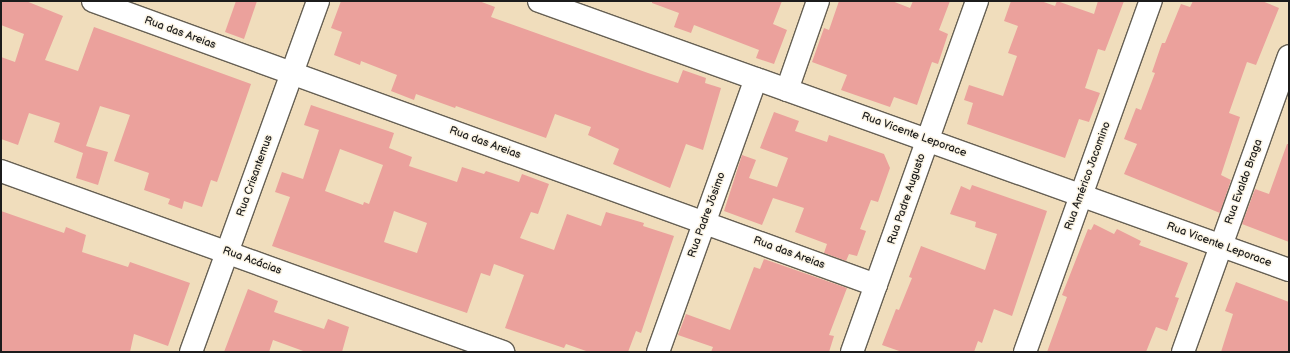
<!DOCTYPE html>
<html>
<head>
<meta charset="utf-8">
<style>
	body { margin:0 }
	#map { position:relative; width:1290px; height:353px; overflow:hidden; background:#f0ddbc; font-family:"Balsamiq Sans",sans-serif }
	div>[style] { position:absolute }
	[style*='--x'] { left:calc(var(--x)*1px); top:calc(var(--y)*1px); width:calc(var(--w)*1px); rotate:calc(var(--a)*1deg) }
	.building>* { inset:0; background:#eba19c }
	.roads { filter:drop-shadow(1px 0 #666054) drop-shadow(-1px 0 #666054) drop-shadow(0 1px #666054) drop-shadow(0 -1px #666054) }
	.minor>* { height:22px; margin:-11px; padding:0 11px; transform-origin:11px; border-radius:11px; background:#fff }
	span { translate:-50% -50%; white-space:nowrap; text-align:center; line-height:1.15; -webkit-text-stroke:3px #fcf5e5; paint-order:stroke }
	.street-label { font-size:11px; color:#1c1c1c }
	.frame { position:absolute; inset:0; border:2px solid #1c1c1c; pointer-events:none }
</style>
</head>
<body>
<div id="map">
	<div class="building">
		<div style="clip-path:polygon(1px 1px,26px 1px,63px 16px,45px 60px,78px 71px,94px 27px,251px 84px,217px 182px,211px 180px,202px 207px,184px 201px,182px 209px,168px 204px,170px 199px,144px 190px,149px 173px,114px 161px,130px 115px,100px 106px,86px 146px,108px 152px,98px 185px,76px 178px,83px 153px,54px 142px,60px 123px,29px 113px,18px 145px,1px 139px,1px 57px,15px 62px,24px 34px,1px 25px)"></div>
		<div style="clip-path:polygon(236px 1px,257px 1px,244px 39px,225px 32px)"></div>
		<div style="clip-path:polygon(341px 1px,479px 1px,495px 7px,491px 17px,648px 73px,678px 83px,683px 70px,706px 78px,705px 83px,721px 88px,703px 150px,686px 144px,670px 188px,613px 164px,619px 149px,588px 135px,591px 127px,555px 114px,546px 138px,456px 106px,455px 108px,416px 94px,414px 100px,391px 91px,397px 75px,361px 61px,360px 65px,334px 55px,342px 32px,331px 28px)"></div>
		<div style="clip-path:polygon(652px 1px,782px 1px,773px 24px,787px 30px,774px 64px,756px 58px,759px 50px,694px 25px,691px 33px,674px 27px,679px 13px,652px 3px)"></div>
		<div style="clip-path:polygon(839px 1px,892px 1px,910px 8px,913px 1px,950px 1px,939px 30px,948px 34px,938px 64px,932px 62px,917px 105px,894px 97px,890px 107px,841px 90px,847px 75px,812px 62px,824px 28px,829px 30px)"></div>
		<div style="clip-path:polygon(1011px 1px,1041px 1px,1055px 6px,1057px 1px,1094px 14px,1098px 1px,1124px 1px,1105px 51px,1098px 49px,1085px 88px,1100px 93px,1089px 122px,1079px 119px,1065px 158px,967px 124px,973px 103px,964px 100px,969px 85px,1003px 96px,1017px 56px,1008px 53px,1018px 26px,1004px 21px)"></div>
		<div style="clip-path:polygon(1193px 1px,1262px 1px,1279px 8px,1256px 65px,1247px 62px,1229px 113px,1240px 117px,1221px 175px,1231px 180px,1220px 213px,1124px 174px,1137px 144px,1124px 139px,1136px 108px,1141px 110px,1155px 73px,1152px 72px,1162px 43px,1165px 43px,1181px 4px,1190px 7px)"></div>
		<div style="clip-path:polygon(evenodd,311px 105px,394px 133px,389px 148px,412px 157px,409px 166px,457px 182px,462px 167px,484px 174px,486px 171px,519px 182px,522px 174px,549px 184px,538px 214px,531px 212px,520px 238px,554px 250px,567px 214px,601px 226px,606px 212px,644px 223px,643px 226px,674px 236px,641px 333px,636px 331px,628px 352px,589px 352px,566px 344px,564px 348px,505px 328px,524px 275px,494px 264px,490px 276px,481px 273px,467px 313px,272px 246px,290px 197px,275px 192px,282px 172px,303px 179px,319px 130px,304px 125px,311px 105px,340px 149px,383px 165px,369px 204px,364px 202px,363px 205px,325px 191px,340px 149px,311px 105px,394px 211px,427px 223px,417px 253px,384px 242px,394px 211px)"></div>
		<div style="clip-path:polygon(774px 112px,799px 121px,795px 131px,827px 142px,829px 135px,884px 154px,890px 168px,878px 202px,871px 200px,860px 229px,866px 231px,857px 256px,849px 254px,846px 261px,824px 253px,827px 244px,795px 232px,804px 208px,773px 198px,762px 225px,724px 211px,742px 155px,756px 160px,749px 178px,777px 187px,788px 158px,760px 148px)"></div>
		<div style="clip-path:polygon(1287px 144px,1289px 144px,1289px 242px,1242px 224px,1255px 189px,1269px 194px)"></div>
		<div style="clip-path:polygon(972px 185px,1047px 211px,1012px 316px,994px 309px,982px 343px,978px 341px,974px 352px,902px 352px,882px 345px,896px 309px,899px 310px,912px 278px,909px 277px,921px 246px,985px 270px,997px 234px,975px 227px,976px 222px,950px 214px,961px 186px,970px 190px)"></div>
		<div style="clip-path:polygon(1px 211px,64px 233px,66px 227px,86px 235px,82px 252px,128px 267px,130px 262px,190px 283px,168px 346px,134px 334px,130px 352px,1px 352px)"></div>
		<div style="clip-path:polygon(1094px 224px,1114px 234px,1117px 229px,1141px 241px,1139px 245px,1188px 263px,1175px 297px,1179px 298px,1167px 331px,1156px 327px,1146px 352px,1047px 352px,1067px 297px,1062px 295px,1088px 229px,1091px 230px)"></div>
		<div style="clip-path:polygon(764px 259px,847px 288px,829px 335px,834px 336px,829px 352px,711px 352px,713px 347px,678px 335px,686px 314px,730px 330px,754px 267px,760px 269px)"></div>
		<div style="clip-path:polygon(1236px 282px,1289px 302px,1289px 352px,1221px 352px,1233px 314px,1225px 311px)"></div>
		<div style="clip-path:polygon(248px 289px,278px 301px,274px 312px,324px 329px,328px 319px,349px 327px,342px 352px,306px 352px,273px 340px,269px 352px,224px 352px)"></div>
	</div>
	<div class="roads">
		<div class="minor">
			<div style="--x:93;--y:1;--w:833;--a:19.94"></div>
			<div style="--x:539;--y:1;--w:797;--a:19.73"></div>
			<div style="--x:787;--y:90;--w:94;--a:-70.8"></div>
			<div style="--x:1;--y:171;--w:534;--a:19.83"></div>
			<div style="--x:191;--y:352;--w:373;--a:-70.1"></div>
			<div style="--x:658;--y:352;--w:290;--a:-70.3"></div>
			<div style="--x:852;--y:352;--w:373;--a:-70.4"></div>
			<div style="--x:1025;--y:352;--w:373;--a:-70.3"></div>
			<div style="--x:1183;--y:352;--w:314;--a:-70.3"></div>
		</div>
	</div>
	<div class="street-label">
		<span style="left:180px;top:33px;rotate:20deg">Rua das Areias</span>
		<span style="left:914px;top:135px;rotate:20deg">Rua Vicente Leporace</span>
		<span style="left:485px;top:143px;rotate:20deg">Rua das Areias</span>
		<span style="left:255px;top:176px;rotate:-70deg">Rua Crisantemus</span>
		<span style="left:1088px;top:176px;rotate:-70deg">Rua Américo Jacomino</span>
		<span style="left:1244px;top:182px;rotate:-70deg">Rua Evaldo Braga</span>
		<span style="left:907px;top:199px;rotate:-71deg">Rua Padre Augusto</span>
		<span style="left:707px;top:215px;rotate:-70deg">Rua Padre Jósimo</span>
		<span style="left:1219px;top:245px;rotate:20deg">Rua Vicente Leporace</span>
		<span style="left:789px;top:253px;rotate:20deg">Rua das Areias</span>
		<span style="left:252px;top:261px;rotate:20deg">Rua Acácias</span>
	</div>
	<div class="frame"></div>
</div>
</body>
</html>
